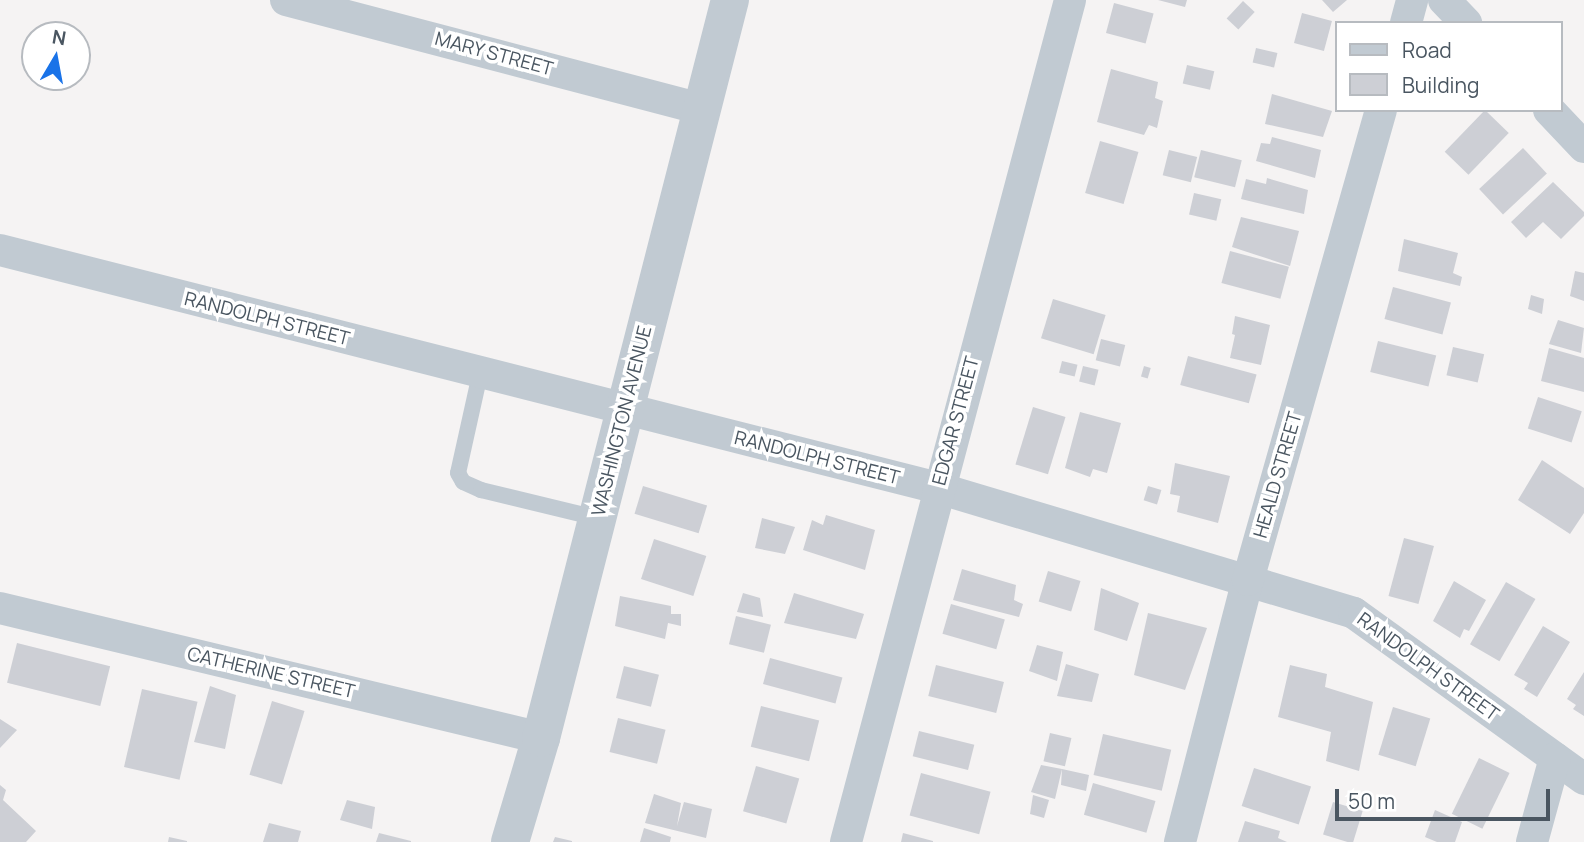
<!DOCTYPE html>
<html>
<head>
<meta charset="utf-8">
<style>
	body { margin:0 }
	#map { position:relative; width:1584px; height:842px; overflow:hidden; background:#f5f3f3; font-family:Manrope,sans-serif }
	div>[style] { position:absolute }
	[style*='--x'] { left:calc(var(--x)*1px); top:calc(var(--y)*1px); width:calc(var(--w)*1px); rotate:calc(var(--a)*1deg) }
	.building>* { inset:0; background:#cdcfd5; transform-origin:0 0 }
	.service>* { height:16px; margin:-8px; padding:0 8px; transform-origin:8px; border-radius:8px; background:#c1cad2 }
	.minor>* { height:32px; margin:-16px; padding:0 16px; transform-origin:16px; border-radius:16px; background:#c1cad2 }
	.tertiary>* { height:38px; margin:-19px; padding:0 19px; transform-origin:19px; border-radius:19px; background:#c1cad2 }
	span { translate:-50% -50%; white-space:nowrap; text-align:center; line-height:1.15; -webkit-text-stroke:7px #fff; paint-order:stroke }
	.street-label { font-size:19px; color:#4a5661 }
	.legend { position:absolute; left:1335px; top:21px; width:228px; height:91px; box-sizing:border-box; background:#fff; border:2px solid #b7bbc0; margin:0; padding:9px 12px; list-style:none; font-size:21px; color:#4a5661 }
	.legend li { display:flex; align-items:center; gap:14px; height:35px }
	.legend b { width:35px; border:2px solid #b7bbc0 }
	.north { position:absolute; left:21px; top:21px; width:70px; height:70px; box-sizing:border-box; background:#fff; border:2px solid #b7bbc0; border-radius:50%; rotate:10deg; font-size:19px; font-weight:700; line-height:28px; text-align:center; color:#4a5661 }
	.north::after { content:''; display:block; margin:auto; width:24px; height:32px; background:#1a73e8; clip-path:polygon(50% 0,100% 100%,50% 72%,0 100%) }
	.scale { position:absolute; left:1335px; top:789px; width:215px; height:32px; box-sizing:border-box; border:4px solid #4a5661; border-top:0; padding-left:9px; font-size:21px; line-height:24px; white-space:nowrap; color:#4a5661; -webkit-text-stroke:5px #fff; paint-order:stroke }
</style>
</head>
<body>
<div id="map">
	<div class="building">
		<div style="clip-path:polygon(1158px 0,1187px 0,1185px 7px)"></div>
		<div style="clip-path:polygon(1322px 0,1347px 0,1333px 12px)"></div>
		<div style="left:1243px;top:1px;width:16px;height:24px;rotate:43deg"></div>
		<div style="left:1114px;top:3px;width:41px;height:31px;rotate:15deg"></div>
		<div style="left:1302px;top:13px;width:31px;height:31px;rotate:15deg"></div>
		<div style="left:1256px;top:48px;width:22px;height:15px;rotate:13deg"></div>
		<div style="left:1187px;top:65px;width:28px;height:19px;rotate:13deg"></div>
		<div style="clip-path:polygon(1111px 69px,1158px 82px,1155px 98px,1163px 101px,1157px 128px,1149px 125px,1144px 135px,1097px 122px)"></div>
		<div style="clip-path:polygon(1272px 94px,1332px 111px,1323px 137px,1265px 124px)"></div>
		<div style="left:1485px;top:110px;width:33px;height:58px;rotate:44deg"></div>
		<div style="clip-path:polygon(1272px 137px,1321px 150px,1315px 178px,1256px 161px,1261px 143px,1270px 144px)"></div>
		<div style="left:1100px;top:141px;width:40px;height:54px;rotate:16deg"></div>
		<div style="left:1523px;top:148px;width:35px;height:60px;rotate:47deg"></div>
		<div style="left:1169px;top:150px;width:29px;height:26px;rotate:14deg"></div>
		<div style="left:1201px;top:150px;width:42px;height:28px;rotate:14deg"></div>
		<div style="clip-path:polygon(1267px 178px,1308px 190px,1304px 214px,1241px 199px,1246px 179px,1266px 184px)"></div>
		<div style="clip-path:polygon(1553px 182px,1584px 212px,1584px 216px,1561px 239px,1543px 222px,1526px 238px,1511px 222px)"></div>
		<div style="left:1194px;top:193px;width:28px;height:22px;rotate:13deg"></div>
		<div style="clip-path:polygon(1241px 217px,1299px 231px,1290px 266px,1232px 247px)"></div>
		<div style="clip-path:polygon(1404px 239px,1458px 253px,1453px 273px,1462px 277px,1460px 286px,1398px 271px)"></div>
		<div style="left:1230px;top:251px;width:61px;height:33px;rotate:15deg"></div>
		<div style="clip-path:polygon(1575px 271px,1584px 273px,1584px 301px,1570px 296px)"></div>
		<div style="left:1393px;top:287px;width:60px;height:33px;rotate:15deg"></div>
		<div style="clip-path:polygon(1531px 295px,1544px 299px,1542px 314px,1528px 309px)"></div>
		<div style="left:1053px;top:299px;width:55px;height:41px;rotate:17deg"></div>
		<div style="clip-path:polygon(1235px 316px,1270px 325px,1261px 365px,1230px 358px,1235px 335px,1232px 334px)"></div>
		<div style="clip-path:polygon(1558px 320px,1584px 328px,1581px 353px,1549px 344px)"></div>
		<div style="left:1101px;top:339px;width:25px;height:22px;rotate:14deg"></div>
		<div style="left:1378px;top:341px;width:60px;height:32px;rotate:14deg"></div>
		<div style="left:1453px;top:347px;width:32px;height:29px;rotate:13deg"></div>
		<div style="clip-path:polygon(1549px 348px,1584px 358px,1584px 392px,1541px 381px)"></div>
		<div style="left:1188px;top:356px;width:71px;height:30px;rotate:15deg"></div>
		<div style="left:1062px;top:361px;width:16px;height:12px;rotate:14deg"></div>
		<div style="left:1083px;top:366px;width:16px;height:16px;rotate:14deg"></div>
		<div style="left:1144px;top:366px;width:7px;height:11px;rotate:16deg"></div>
		<div style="left:1538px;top:397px;width:46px;height:33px;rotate:18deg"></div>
		<div style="left:1033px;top:407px;width:34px;height:60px;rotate:17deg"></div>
		<div style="clip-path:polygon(1080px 412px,1121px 423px,1107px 473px,1093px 469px,1090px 477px,1065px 468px)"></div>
		<div style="clip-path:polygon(1542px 460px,1584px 488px,1584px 513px,1570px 534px,1518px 500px)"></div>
		<div style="clip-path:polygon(1175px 463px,1230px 476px,1218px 523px,1177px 512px,1180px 496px,1170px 494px)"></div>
		<div style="left:643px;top:486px;width:67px;height:29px;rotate:17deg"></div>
		<div style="left:1148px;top:486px;width:14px;height:15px;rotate:17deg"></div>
		<div style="clip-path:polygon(826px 515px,875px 530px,865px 570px,803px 550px,812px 520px,823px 525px)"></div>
		<div style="clip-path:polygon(762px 518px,795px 527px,785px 554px,755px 548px)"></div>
		<div style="left:1404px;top:538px;width:31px;height:60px;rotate:15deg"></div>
		<div style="left:654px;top:539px;width:55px;height:42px;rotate:18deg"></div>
		<div style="clip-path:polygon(962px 569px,1016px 585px,1014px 600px,1023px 604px,1019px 617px,953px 600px)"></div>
		<div style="left:1048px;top:571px;width:34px;height:32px;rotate:17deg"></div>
		<div style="clip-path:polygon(1454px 581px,1486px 600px,1469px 631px,1464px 629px,1460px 638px,1433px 621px)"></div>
		<div style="left:1506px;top:582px;width:34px;height:72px;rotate:30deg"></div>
		<div style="clip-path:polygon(1101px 588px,1139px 603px,1127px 641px,1094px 630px)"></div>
		<div style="clip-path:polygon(743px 593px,760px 598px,763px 617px,737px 612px)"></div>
		<div style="clip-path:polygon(794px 593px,864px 614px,856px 639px,784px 623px)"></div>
		<div style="clip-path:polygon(620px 596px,671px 606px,671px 614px,681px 614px,681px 626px,668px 623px,665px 639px,615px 626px)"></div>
		<div style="left:951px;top:604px;width:56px;height:31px;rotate:16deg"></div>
		<div style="clip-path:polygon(1148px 613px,1207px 628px,1185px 690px,1134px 675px)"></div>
		<div style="left:736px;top:616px;width:36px;height:29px;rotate:14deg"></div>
		<div style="clip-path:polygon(1543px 626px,1570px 642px,1537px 697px,1524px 689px,1528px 683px,1514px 675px)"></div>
		<div style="left:17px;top:643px;width:96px;height:41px;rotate:14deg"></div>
		<div style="clip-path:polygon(1037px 645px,1063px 652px,1057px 681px,1029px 671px)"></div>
		<div style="left:770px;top:658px;width:75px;height:27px;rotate:15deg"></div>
		<div style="clip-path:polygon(1066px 664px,1099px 674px,1092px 702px,1057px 696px)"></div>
		<div style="left:936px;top:665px;width:70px;height:32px;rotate:14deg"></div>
		<div style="clip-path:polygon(1290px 665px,1327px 674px,1325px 687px,1373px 702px,1359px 771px,1326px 761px,1331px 732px,1278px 717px)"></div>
		<div style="left:624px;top:666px;width:36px;height:33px;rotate:14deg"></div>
		<div style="clip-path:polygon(1584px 672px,1584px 716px,1573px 709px,1576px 705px,1567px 699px)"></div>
		<div style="clip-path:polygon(210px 686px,236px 695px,225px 749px,194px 742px)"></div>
		<div style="left:142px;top:689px;width:57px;height:80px;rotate:13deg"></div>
		<div style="left:272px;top:701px;width:34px;height:77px;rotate:17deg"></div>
		<div style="left:761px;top:706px;width:60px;height:42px;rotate:14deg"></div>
		<div style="left:1393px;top:707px;width:39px;height:50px;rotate:17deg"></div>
		<div style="left:618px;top:718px;width:49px;height:35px;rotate:14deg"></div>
		<div style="clip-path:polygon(0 719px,17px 730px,0 748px)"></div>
		<div style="left:919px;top:731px;width:57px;height:26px;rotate:14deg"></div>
		<div style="left:1050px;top:733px;width:22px;height:29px;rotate:13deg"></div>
		<div style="left:1103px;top:734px;width:70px;height:42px;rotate:13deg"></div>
		<div style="left:1479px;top:758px;width:34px;height:62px;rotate:26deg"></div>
		<div style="clip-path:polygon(1041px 765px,1062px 769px,1089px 775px,1086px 791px,1061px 785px,1062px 769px,1055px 799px,1031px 792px)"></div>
		<div style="left:756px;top:766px;width:45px;height:47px;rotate:16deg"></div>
		<div style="left:1254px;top:768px;width:60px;height:40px;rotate:18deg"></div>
		<div style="left:921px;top:773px;width:72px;height:44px;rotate:15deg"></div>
		<div style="left:1093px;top:783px;width:65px;height:33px;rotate:16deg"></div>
		<div style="clip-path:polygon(0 785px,6px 790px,3px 800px,36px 831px,26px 842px,0 842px)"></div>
		<div style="clip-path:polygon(654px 794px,681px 803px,677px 826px,684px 802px,712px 809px,706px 838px,645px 823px)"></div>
		<div style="clip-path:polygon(1033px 795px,1049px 800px,1044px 818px,1030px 814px)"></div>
		<div style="clip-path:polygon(347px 800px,375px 807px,372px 829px,340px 820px)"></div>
		<div style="left:1333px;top:802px;width:31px;height:34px;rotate:17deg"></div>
		<div style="clip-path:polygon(1435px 810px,1462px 822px,1455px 842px,1437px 842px,1425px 837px)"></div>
		<div style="clip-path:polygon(1245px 821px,1280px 831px,1278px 838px,1287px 842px,1238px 842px)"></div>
		<div style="clip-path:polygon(269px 823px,301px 831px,298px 842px,263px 842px)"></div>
		<div style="clip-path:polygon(644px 828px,671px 837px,670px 842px,640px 842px)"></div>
		<div style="clip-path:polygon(379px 833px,411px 841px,411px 842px,376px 842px)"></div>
		<div style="clip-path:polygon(903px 833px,933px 841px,933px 842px,901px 842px)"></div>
		<div style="clip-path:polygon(169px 837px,187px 841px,187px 842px,168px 842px)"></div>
		<div style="clip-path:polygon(555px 837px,572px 841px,572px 842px,553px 842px)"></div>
	</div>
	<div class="service">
		<div style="--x:480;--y:374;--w:101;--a:102.5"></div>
		<div style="--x:458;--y:473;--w:10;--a:61"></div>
		<div style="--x:463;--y:482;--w:20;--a:24"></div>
		<div style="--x:481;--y:490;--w:119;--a:13.6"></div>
	</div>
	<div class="minor">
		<div style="--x:286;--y:0;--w:430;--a:14.7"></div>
		<div style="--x:1444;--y:0;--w:32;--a:46"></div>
		<div style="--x:1406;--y:23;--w:24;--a:-75"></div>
		<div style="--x:1549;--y:110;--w:51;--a:46.6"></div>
		<div style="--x:0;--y:250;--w:968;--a:14.24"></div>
		<div style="--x:938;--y:488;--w:434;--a:16.7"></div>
		<div style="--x:1354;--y:613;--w:284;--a:35.8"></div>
		<div style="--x:0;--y:608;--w:556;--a:13.51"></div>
		<div style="--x:846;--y:842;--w:871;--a:-75.1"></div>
		<div style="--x:1180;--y:842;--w:271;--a:-75.5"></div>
		<div style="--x:1248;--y:580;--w:488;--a:-74.2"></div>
		<div style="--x:1532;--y:842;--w:87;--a:-74.7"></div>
	</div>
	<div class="tertiary">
		<div style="--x:510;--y:842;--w:109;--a:-73.4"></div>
		<div style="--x:541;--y:738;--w:762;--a:-75.64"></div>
	</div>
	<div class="street-label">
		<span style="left:494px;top:54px;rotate:15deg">MARY STREET</span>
		<span style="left:267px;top:319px;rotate:14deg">RANDOLPH STREET</span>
		<span style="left:622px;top:421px;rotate:-76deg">WASHINGTON AVENUE</span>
		<span style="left:956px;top:421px;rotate:-75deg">EDGAR STREET</span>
		<span style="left:817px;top:458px;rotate:14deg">RANDOLPH STREET</span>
		<span style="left:1278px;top:475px;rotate:-74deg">HEALD STREET</span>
		<span style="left:1428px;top:667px;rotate:36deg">RANDOLPH STREET</span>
		<span style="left:271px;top:673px;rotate:13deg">CATHERINE STREET</span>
	</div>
	<ul class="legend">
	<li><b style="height:9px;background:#c1cad2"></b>Road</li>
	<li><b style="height:19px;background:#cdcfd5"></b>Building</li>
	</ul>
	<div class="north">N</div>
	<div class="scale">50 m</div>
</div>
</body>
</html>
